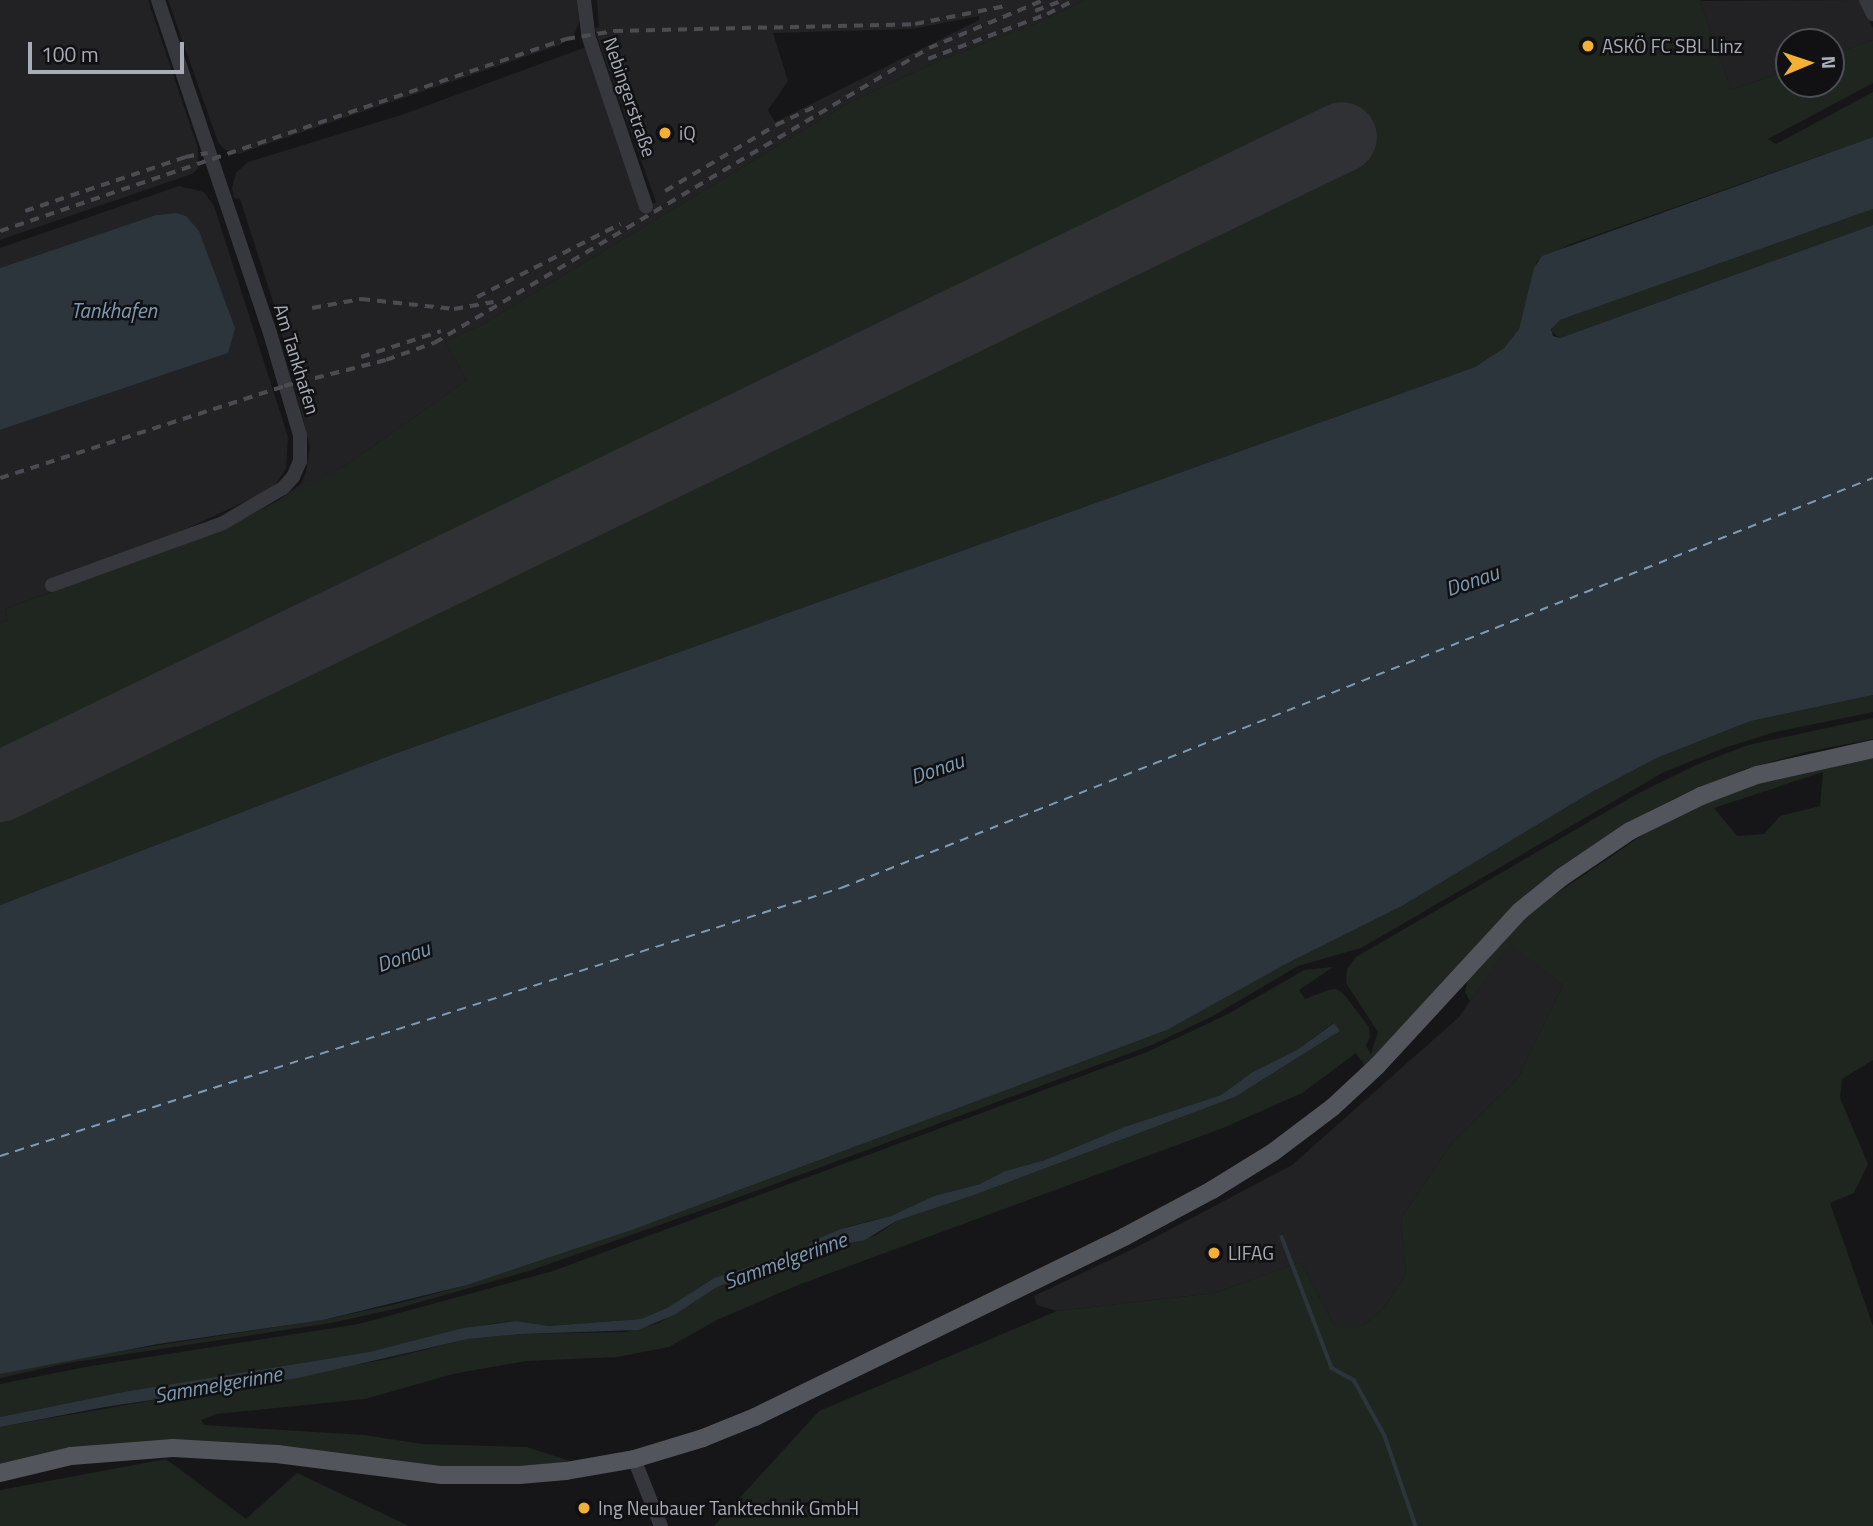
<!DOCTYPE html>
<html>
<head>
<meta charset="utf-8">
<style>
	body { margin:0 }
	#map { position:relative; width:1873px; height:1526px; overflow:hidden; background:#161618; font-family:"Titillium Web",sans-serif }
	div>[style] { position:absolute }
	[style*='--x'] { left:calc(var(--x)*1px); top:calc(var(--y)*1px); width:calc(var(--w)*1px); rotate:calc(var(--a)*1deg) }
	.built>* { inset:0; background:#222225 }
	.green>* { inset:0; background:#1e261f }
	.water>* { inset:0; background:#2c353c }
	.stream>* { height:3.5px; margin:-1.75px; padding:0 1.75px; transform-origin:1.75px; border-radius:1.75px; background:#2c353c }
	.ferry>* { height:2px; margin-top:-1px; transform-origin:0; background:repeating-linear-gradient(90deg,#7f9bb3 0 9px,transparent 0 16px) }
	.runway>* { height:70px; margin:-35px; padding:0 35px; transform-origin:35px; border-radius:35px; background:#303135 }
	.minor>* { height:14px; margin:-7px; padding:0 7px; transform-origin:7px; border-radius:7px; background:#37383d }
	.major>* { height:18px; margin:-9px; padding:0 9px; transform-origin:9px; border-radius:9px; background:#53555c }
	.rail>* { height:3.5px; margin-top:-1.75px; transform-origin:0; background:repeating-linear-gradient(90deg,#4a4c52 0 9px,transparent 0 16px) }
	.dots>* { width:19px; height:19px; translate:-50% -50%; box-sizing:border-box; border:4px solid #111113; border-radius:50% }
	span { translate:-50% -50%; white-space:nowrap; text-align:center; line-height:1.15; -webkit-text-stroke:5px #111113; paint-order:stroke }
	.poi-label { font-size:19px; color:#a8adb8 }
	.left { translate:0 -50%; text-align:left }
	.street-label { font-size:19px; color:#a8adb8 }
	.water-label { font-size:21px; color:#7f9bb3; font-style:italic }
	.north { position:absolute; left:1775px; top:28px; width:70px; height:70px; box-sizing:border-box; background:#111113; border:2px solid #4d4f55; border-radius:50%; rotate:88deg; font-size:19px; font-weight:700; line-height:28px; text-align:center; color:#a8adb8 }
	.north::after { content:''; display:block; margin:auto; width:24px; height:32px; background:#f2b134; clip-path:polygon(50% 0,100% 100%,50% 72%,0 100%) }
	.scale { position:absolute; left:28px; top:42px; width:156px; height:32px; box-sizing:border-box; border:4px solid #a8adb8; border-top:0; padding-left:9px; font-size:21px; line-height:24px; white-space:nowrap; color:#a8adb8; -webkit-text-stroke:5px #111113; paint-order:stroke }
</style>
</head>
<body>
<div id="map">
	<div class="built">
		<div style="clip-path:polygon(0 0,148px 0,198px 148px,198px 168px,192px 174px,0 240px)"></div>
		<div style="clip-path:polygon(168px 0,579px 0,580px 20px,574px 35px,560px 45px,238px 154px,224px 149px,218px 142px)"></div>
		<div style="clip-path:polygon(evenodd,597px 0,1085px 0,1040px 22px,938px 61px,847px 104px,483px 324px,445px 342px,467px 380px,342px 468px,270px 507px,301px 484px,306px 472px,310px 447px,276px 311px,240px 199px,234px 198px,232px 188px,236px 173px,248px 162px,404px 114px,586px 47px,642px 210px,656px 202px,594px 28px,599px 27px,597px 0,979px 16px,979px 20px,775px 122px,768px 110px,788px 81px,773px 33px,912px 29px,979px 16px)"></div>
		<div style="clip-path:polygon(1859px 0,1873px 28px,1873px 40px,1831px 55px,1831px 42px,1789px 42px,1789px 70px,1731px 90px,1700px 1px)"></div>
		<div style="clip-path:polygon(179px 186px,204px 192px,214px 206px,288px 437px,286px 468px,276px 484px,265px 492px,54px 591px,5px 609px,8px 620px,0 623px,0 430px,228px 353px,186px 216px,177px 213px,156px 215px,0 268px,0 248px)"></div>
		<div style="clip-path:polygon(1510px 943px,1563px 985px,1518px 1078px,1453px 1142px,1401px 1218px,1406px 1273px,1384px 1308px,1362px 1327px,1335px 1327px,1301px 1262px,1215px 1293px,1057px 1311px,1037px 1305px,1034px 1296px,1137px 1247px,1292px 1165px,1459px 1017px)"></div>
	</div>
	<div class="green">
		<div style="clip-path:polygon(1085px 0,1702px 0,1700px 1px,1731px 90px,1789px 70px,1789px 84px,1831px 84px,1831px 55px,1873px 40px,1873px 83px,1768px 139px,1776px 144px,1873px 92px,1873px 137px,1571px 244px,1537px 261px,1519px 329px,1504px 348px,1475px 367px,386px 757px,0 905px,0 623px,8px 620px,5px 609px,215px 533px,342px 468px,467px 380px,445px 342px,483px 324px,847px 104px,938px 61px,1040px 22px)"></div>
		<div style="clip-path:polygon(1873px 209px,1873px 225px,1560px 338px,1552px 332px,1552px 325px,1560px 320px)"></div>
		<div style="clip-path:polygon(1873px 695px,1873px 712px,1775px 732px,1724px 748px,1664px 772px,1361px 948px,1298px 966px,1213px 1016px,1152px 1045px,742px 1196px,529px 1271px,399px 1308px,331px 1323px,68px 1363px,0 1378px,0 1374px,68px 1359px,323px 1320px,396px 1304px,467px 1285px,632px 1230px,1167px 1030px,1286px 964px,1402px 906px,1592px 792px,1659px 757px,1751px 721px)"></div>
		<div style="clip-path:polygon(1873px 718px,1873px 739px,1806px 752px,1742px 770px,1675px 798px,1624px 825px,1568px 862px,1515px 904px,1365px 1066px,1356px 1053px,1302px 1093px,1223px 1128px,798px 1285px,717px 1320px,669px 1347px,617px 1357px,526px 1361px,453px 1374px,365px 1399px,216px 1414px,201px 1420px,204px 1425px,364px 1435px,422px 1444px,527px 1447px,573px 1462px,506px 1467px,443px 1467px,288px 1448px,161px 1440px,71px 1448px,0 1465px,0 1427px,388px 1359px,468px 1339px,522px 1334px,626px 1332px,659px 1323px,717px 1287px,877px 1235px,896px 1221px,977px 1194px,1235px 1097px,1340px 1031px,1333px 1023px,1297px 1050px,1251px 1073px,1221px 1095px,1124px 1127px,1045px 1160px,1005px 1171px,980px 1184px,934px 1196px,891px 1216px,850px 1226px,815px 1240px,802px 1250px,714px 1278px,667px 1308px,641px 1319px,549px 1326px,516px 1321px,494px 1323px,369px 1352px,123px 1392px,0 1417px,0 1384px,91px 1366px,359px 1324px,553px 1271px,1147px 1052px,1228px 1014px,1304px 970px,1333px 967px,1299px 990px,1305px 999px,1328px 990px,1336px 989px,1343px 993px,1369px 1027px,1370px 1037px,1366px 1046px,1371px 1054px,1378px 1032px,1346px 983px,1347px 969px,1356px 957px,1637px 794px,1696px 765px,1748px 745px)"></div>
		<div style="clip-path:polygon(evenodd,1873px 757px,1873px 1060px,1842px 1079px,1840px 1098px,1868px 1164px,1854px 1193px,1830px 1203px,1873px 1326px,1873px 1526px,714px 1526px,819px 1411px,1057px 1311px,1215px 1293px,1301px 1262px,1335px 1327px,1362px 1327px,1384px 1308px,1406px 1273px,1401px 1218px,1453px 1142px,1518px 1078px,1563px 985px,1510px 944px,1470px 1001px,1465px 992px,1468px 978px,1520px 922px,1550px 898px,1644px 834px,1702px 805px,1769px 780px,1873px 757px,1823px 772px,1820px 806px,1780px 816px,1764px 834px,1737px 836px,1714px 808px,1823px 772px)"></div>
		<div style="clip-path:polygon(166px 1459px,246px 1519px,297px 1473px,409px 1526px,0 1526px,0 1490px)"></div>
	</div>
	<div class="water">
		<div style="clip-path:polygon(1873px 137px,1873px 209px,1560px 320px,1551px 329px,1553px 336px,1560px 338px,1873px 225px,1873px 695px,1751px 721px,1659px 757px,1592px 792px,1402px 906px,1286px 964px,1167px 1030px,632px 1230px,467px 1285px,323px 1320px,158px 1344px,0 1374px,0 905px,386px 757px,1475px 367px,1504px 348px,1519px 329px,1534px 268px,1542px 256px)"></div>
		<div style="clip-path:polygon(177px 213px,186px 216px,199px 231px,235px 328px,228px 353px,0 430px,0 268px,156px 215px)"></div>
		<div style="clip-path:polygon(1334px 1023px,1340px 1031px,1235px 1097px,977px 1194px,896px 1221px,865px 1240px,841px 1245px,717px 1287px,674px 1315px,638px 1330px,522px 1334px,468px 1339px,298px 1378px,105px 1407px,0 1427px,0 1417px,123px 1392px,369px 1352px,464px 1328px,516px 1321px,549px 1326px,641px 1319px,667px 1308px,714px 1278px,802px 1250px,815px 1240px,841px 1229px,891px 1216px,934px 1196px,980px 1184px,1005px 1171px,1045px 1160px,1124px 1127px,1221px 1095px,1251px 1073px,1297px 1050px)"></div>
	</div>
	<div class="stream">
		<div style="--x:1282;--y:1237;--w:140;--a:69.1"></div>
		<div style="--x:1332;--y:1368;--w:25;--a:29"></div>
		<div style="--x:1354;--y:1380;--w:64;--a:61"></div>
		<div style="--x:1385;--y:1436;--w:95;--a:71"></div>
	</div>
	<div class="ferry">
		<div style="--x:0;--y:1156;--w:883;--a:-17.68"></div>
		<div style="--x:841;--y:888;--w:1110;--a:-21.67"></div>
	</div>
	<div class="runway">
		<div style="--x:0;--y:787;--w:1491;--a:-25.84"></div>
	</div>
	<div class="minor">
		<div style="--x:584;--y:0;--w:35;--a:83"></div>
		<div style="--x:588;--y:35;--w:181;--a:71.3"></div>
		<div style="--x:1866;--y:0;--w:16;--a:63"></div>
		<div style="--x:52;--y:585;--w:182;--a:-19.9"></div>
		<div style="--x:223;--y:523;--w:69;--a:-30.3"></div>
		<div style="--x:283;--y:488;--w:15;--a:-48"></div>
		<div style="--x:293;--y:477;--w:17;--a:-66"></div>
		<div style="--x:300;--y:461;--w:26;--a:-90"></div>
		<div style="--x:300;--y:435;--w:106;--a:-106.4"></div>
		<div style="--x:270;--y:333;--w:351;--a:-108.6"></div>
		<div style="--x:634;--y:1459;--w:72;--a:68.1"></div>
	</div>
	<div class="major">
		<div style="--x:0;--y:1473;--w:73;--a:-13.5"></div>
		<div style="--x:71;--y:1456;--w:102;--a:-4.5"></div>
		<div style="--x:173;--y:1448;--w:104;--a:3.3"></div>
		<div style="--x:277;--y:1454;--w:166;--a:7.3"></div>
		<div style="--x:442;--y:1475;--w:77;--a:0"></div>
		<div style="--x:519;--y:1475;--w:47;--a:-4.9"></div>
		<div style="--x:566;--y:1471;--w:69;--a:-10"></div>
		<div style="--x:634;--y:1459;--w:72;--a:-16.9"></div>
		<div style="--x:703;--y:1438;--w:56;--a:-22"></div>
		<div style="--x:755;--y:1417;--w:411;--a:-26"></div>
		<div style="--x:1124;--y:1237;--w:100;--a:-28.1"></div>
		<div style="--x:1212;--y:1190;--w:70;--a:-31.7"></div>
		<div style="--x:1272;--y:1153;--w:76;--a:-37"></div>
		<div style="--x:1333;--y:1107;--w:60;--a:-43"></div>
		<div style="--x:1377;--y:1066;--w:211;--a:-47.3"></div>
		<div style="--x:1520;--y:911;--w:54;--a:-39"></div>
		<div style="--x:1562;--y:877;--w:82;--a:-34.1"></div>
		<div style="--x:1630;--y:831;--w:79;--a:-26.2"></div>
		<div style="--x:1701;--y:796;--w:60;--a:-20.6"></div>
		<div style="--x:1757;--y:775;--w:119;--a:-12.6"></div>
	</div>
	<div class="rail">
		<div style="--x:1035;--y:11;--w:31;--a:-21"></div>
		<div style="--x:928;--y:59;--w:127;--a:-20.7"></div>
		<div style="--x:1047;--y:14;--w:31;--a:-27"></div>
		<div style="--x:665;--y:191;--w:129;--a:-30.7"></div>
		<div style="--x:776;--y:125;--w:42;--a:-25.3"></div>
		<div style="--x:25;--y:211;--w:169;--a:-18.6"></div>
		<div style="--x:185;--y:157;--w:23;--a:-10"></div>
		<div style="--x:0;--y:231;--w:598;--a:-18.74"></div>
		<div style="--x:566;--y:39;--w:49;--a:-9.5"></div>
		<div style="--x:614;--y:31;--w:301;--a:-1.3"></div>
		<div style="--x:915;--y:24;--w:92;--a:-11.3"></div>
		<div style="--x:477;--y:297;--w:161;--a:-27"></div>
		<div style="--x:312;--y:308;--w:50;--a:-10.4"></div>
		<div style="--x:361;--y:299;--w:94;--a:6.1"></div>
		<div style="--x:454;--y:309;--w:40;--a:-10"></div>
		<div style="--x:361;--y:357;--w:84;--a:-18"></div>
		<div style="--x:0;--y:478;--w:299;--a:-17.9"></div>
		<div style="--x:284;--y:386;--w:105;--a:-14.3"></div>
		<div style="--x:386;--y:360;--w:51;--a:-19.5"></div>
		<div style="--x:434;--y:343;--w:576;--a:-30.79"></div>
		<div style="--x:929;--y:48;--w:125;--a:-22.7"></div>
	</div>
	<div class="dots">
		<div style="left:1588px;top:46px;background:#f2b134"></div>
		<div style="left:665px;top:133px;background:#f2b134"></div>
		<div style="left:1214px;top:1253px;background:#f2b134"></div>
		<div style="left:584px;top:1508px;background:#f2b134"></div>
	</div>
	<div class="poi-label">
		<span class="left" style="left:1602px;top:46px">ASKÖ FC SBL Linz</span>
		<span class="left" style="left:679px;top:133px">iQ</span>
		<span class="left" style="left:1228px;top:1253px">LIFAG</span>
		<span class="left" style="left:598px;top:1508px">Ing Neubauer Tanktechnik GmbH</span>
	</div>
	<div class="street-label">
		<span style="left:630px;top:97px;rotate:71deg">Nebingerstraße</span>
		<span style="left:297px;top:359px;rotate:73deg">Am Tankhafen</span>
	</div>
	<div class="water-label">
		<span style="left:114px;top:310px">Tankhafen</span>
		<span style="left:1472px;top:580px;rotate:-19deg">Donau</span>
		<span style="left:937px;top:768px;rotate:-19deg">Donau</span>
		<span style="left:403px;top:956px;rotate:-19deg">Donau</span>
		<span style="left:785px;top:1260px;rotate:-20deg">Sammelgerinne</span>
		<span style="left:218px;top:1384px;rotate:-10deg">Sammelgerinne</span>
	</div>
	<div class="north">N</div>
	<div class="scale">100 m</div>
</div>
</body>
</html>
